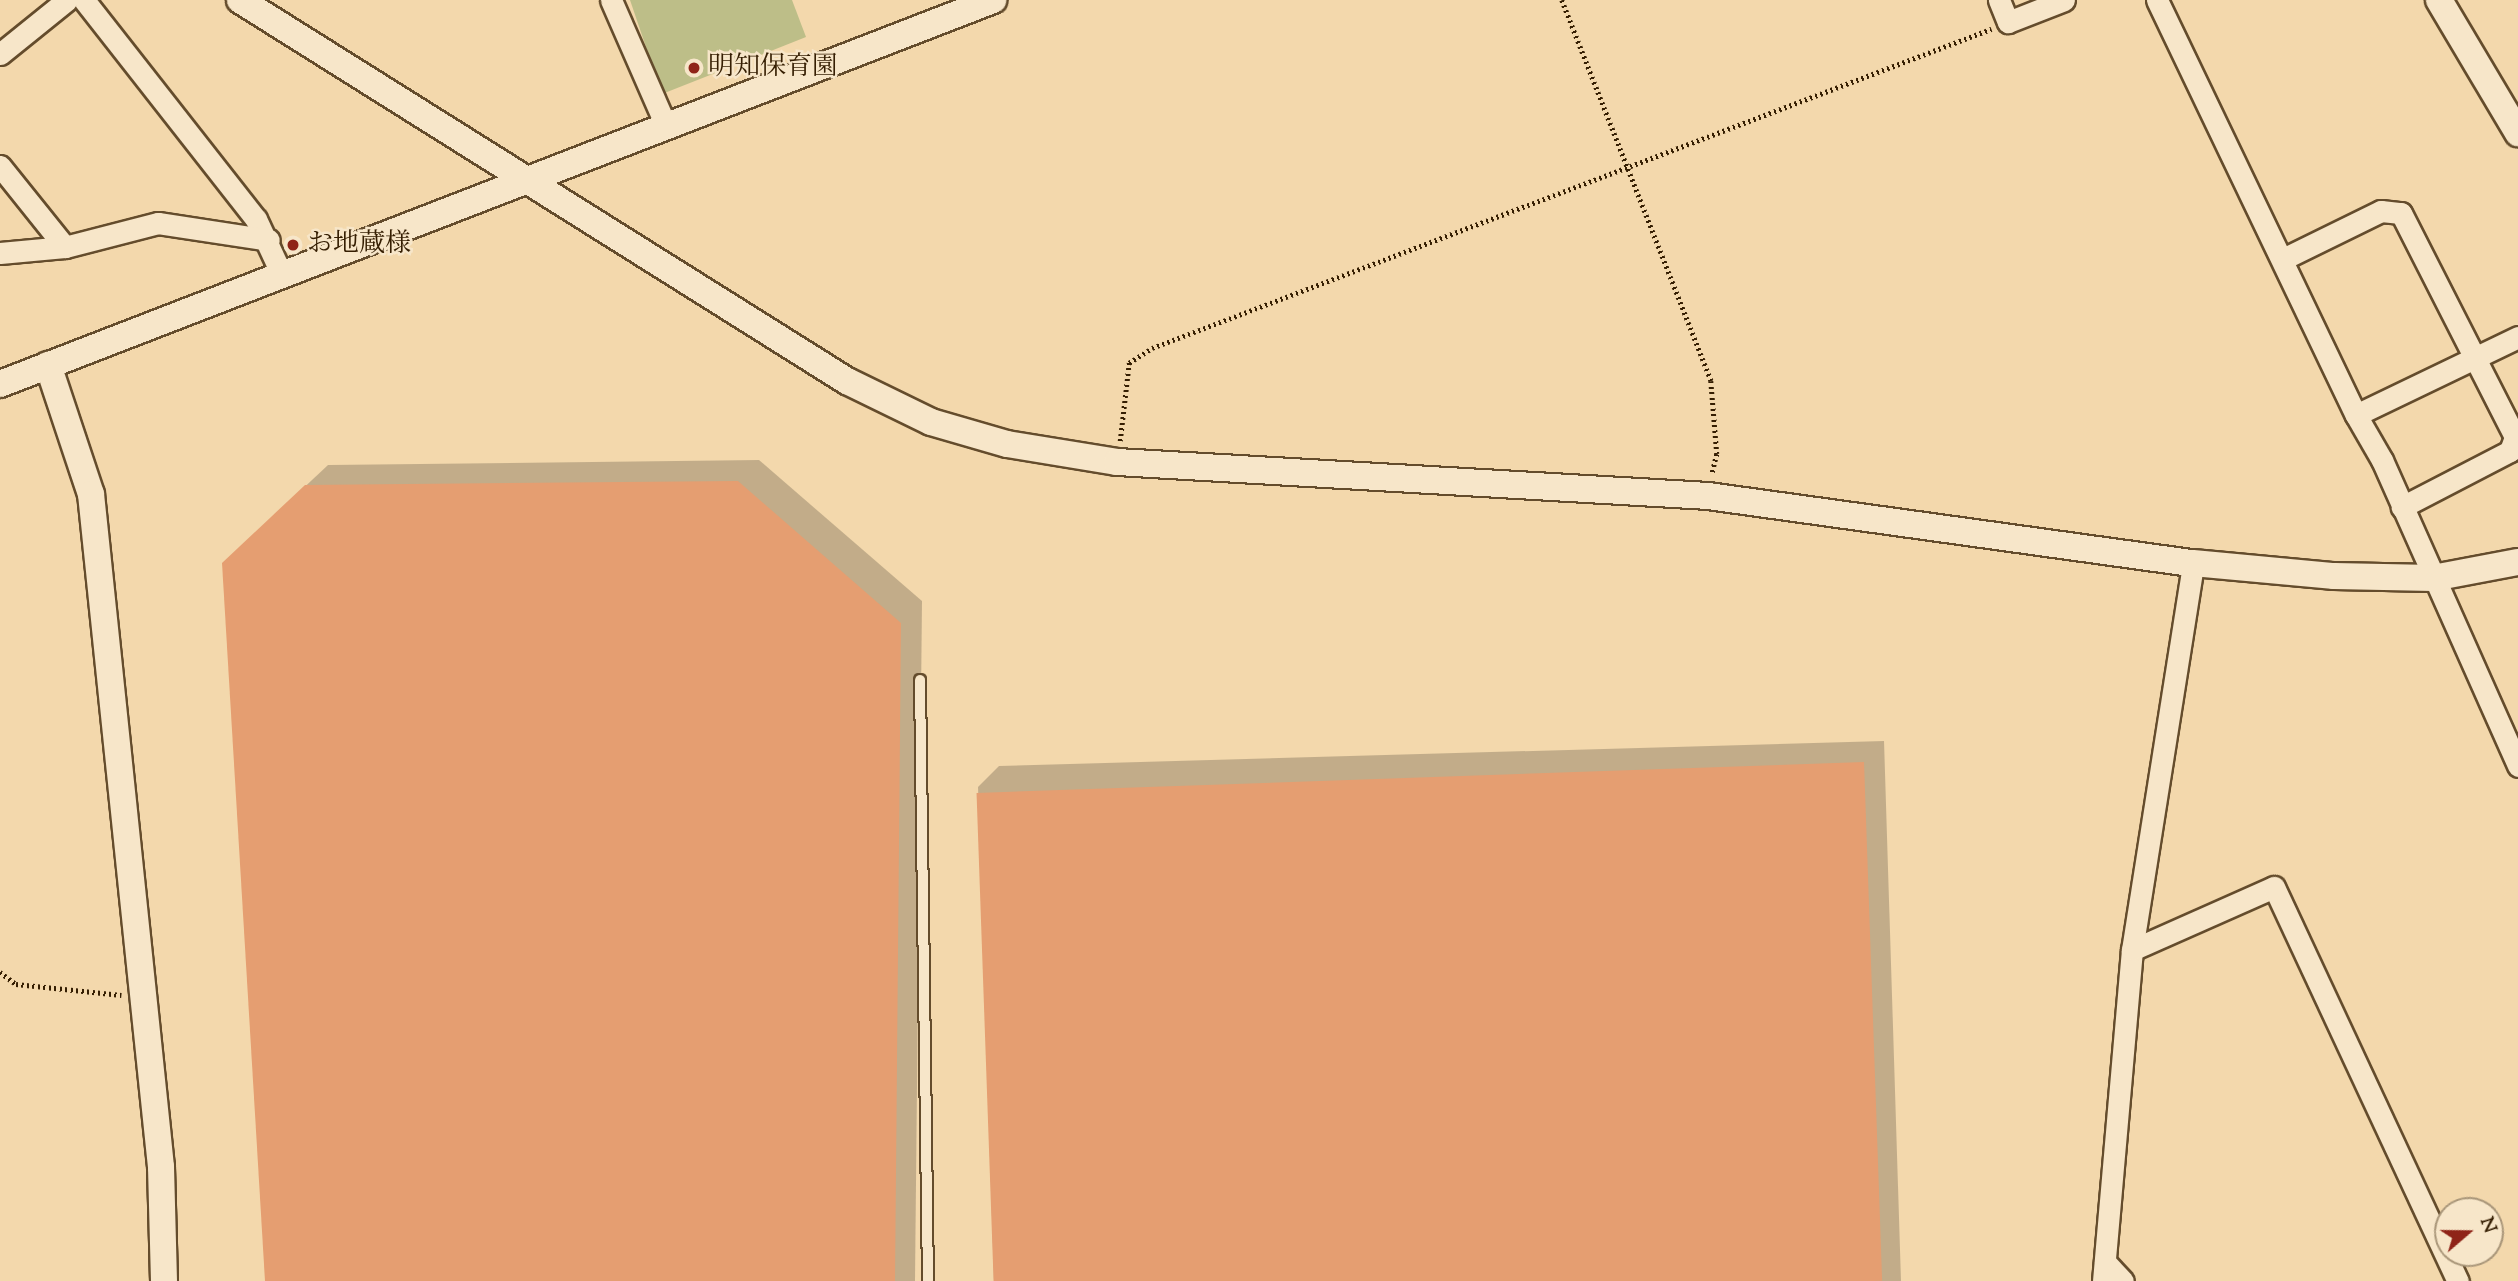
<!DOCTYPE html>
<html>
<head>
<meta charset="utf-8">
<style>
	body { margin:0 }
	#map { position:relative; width:2518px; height:1281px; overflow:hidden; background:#f3d8ac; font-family:"Sorts Mill Goudy","Noto Serif JP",serif }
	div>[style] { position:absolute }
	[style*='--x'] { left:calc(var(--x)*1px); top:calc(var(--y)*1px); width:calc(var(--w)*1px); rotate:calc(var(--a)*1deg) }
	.green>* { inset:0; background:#bdbe88 }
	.shadow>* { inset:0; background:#0003 }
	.building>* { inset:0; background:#e59e71; transform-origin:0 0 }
	.path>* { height:4.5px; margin-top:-2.25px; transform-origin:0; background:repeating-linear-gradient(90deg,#351e02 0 2px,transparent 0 5.5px) }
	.roads { filter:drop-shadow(2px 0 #644c2c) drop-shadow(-2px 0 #644c2c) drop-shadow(0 2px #644c2c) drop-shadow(0 -2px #644c2c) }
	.service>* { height:10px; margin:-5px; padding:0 5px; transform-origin:5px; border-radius:5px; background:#f7e6c9 }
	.minor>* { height:21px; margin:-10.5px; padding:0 10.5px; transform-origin:10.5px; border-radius:10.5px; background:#f7e6c9 }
	.tertiary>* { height:26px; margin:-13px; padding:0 13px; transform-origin:13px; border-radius:13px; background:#f7e6c9 }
	.dots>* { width:19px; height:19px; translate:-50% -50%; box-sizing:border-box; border:4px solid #f7e6c9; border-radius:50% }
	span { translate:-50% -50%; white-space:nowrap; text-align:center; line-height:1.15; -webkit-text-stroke:5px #f7e6c9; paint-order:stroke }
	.poi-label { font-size:26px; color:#351e02 }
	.left { translate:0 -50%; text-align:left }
	.north { position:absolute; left:2434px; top:1197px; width:70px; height:70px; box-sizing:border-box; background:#f7e6c9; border:2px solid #a99679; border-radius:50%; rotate:70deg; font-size:19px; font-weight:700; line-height:28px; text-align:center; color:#351e02 }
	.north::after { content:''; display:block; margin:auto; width:24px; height:32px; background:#8f2418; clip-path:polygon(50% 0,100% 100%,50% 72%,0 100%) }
</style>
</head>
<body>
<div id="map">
	<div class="green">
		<div style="clip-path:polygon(630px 0,792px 0,806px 37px,662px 94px)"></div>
	</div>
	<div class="shadow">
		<div style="clip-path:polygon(759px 460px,922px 601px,915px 1281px,267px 1281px,246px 542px,328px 465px)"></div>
		<div style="clip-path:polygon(1884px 741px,1901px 1281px,994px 1281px,978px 787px,999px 766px)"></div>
	</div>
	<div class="building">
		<div style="clip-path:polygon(738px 481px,901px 623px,895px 1281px,265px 1281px,222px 563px,305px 485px)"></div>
		<div style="left:1864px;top:762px;width:519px;height:888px;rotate:88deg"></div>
	</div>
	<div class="path">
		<div style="--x:1562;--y:0;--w:409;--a:68.6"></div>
		<div style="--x:1711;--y:381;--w:73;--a:85.3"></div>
		<div style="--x:1717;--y:454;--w:21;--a:104"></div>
		<div style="--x:1120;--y:441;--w:79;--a:-83.4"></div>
		<div style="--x:1129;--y:363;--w:27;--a:-33"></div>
		<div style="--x:1152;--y:348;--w:898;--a:-20.82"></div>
		<div style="--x:0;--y:972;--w:20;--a:37"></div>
		<div style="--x:16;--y:984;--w:106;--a:6"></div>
	</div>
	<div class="roads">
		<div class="service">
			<div style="--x:920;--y:680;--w:601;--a:89.24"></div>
		</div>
		<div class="minor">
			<div style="--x:84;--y:0;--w:278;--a:51.9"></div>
			<div style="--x:256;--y:219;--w:62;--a:65.1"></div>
			<div style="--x:611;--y:0;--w:137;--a:66.4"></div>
			<div style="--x:1999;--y:0;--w:24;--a:68"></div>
			<div style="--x:2008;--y:22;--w:60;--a:-21.4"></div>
			<div style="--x:2157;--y:0;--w:460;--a:64.4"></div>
			<div style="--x:2356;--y:415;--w:52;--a:60"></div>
			<div style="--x:2382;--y:460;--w:335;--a:66"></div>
			<div style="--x:0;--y:54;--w:86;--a:-38.9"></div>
			<div style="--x:0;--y:166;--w:104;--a:51.3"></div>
			<div style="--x:0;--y:253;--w:65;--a:-5.3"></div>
			<div style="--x:65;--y:247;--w:96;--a:-14.5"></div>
			<div style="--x:158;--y:223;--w:112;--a:8.7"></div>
			<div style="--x:2283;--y:259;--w:109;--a:-26.1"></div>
			<div style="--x:2381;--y:211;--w:20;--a:6"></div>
			<div style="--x:2401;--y:213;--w:251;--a:63"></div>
			<div style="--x:2515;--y:437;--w:15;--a:110"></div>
			<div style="--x:2510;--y:451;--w:122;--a:152.6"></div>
			<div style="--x:2356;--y:415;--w:180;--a:-25.7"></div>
			<div style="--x:2132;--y:950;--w:155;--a:-23.9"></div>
			<div style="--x:2274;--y:887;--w:435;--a:65"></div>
			<div style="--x:2105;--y:1262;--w:26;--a:47"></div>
			<div style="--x:2103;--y:1281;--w:332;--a:-85"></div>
			<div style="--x:2132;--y:950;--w:392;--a:-81"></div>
		</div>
		<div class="tertiary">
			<div style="--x:240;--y:0;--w:717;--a:32.12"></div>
			<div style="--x:847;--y:381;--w:93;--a:26"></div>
			<div style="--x:931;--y:422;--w:79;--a:16.1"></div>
			<div style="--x:1007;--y:444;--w:111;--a:9.3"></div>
			<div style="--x:1117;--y:462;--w:592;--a:3.29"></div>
			<div style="--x:1708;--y:496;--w:490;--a:7.9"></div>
			<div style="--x:2193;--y:563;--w:142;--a:5.3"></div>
			<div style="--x:2334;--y:576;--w:99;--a:1.2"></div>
			<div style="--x:2433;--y:578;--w:86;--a:-10.7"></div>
			<div style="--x:2439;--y:0;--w:155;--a:59.3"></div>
			<div style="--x:48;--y:365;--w:136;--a:71.6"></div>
			<div style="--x:91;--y:494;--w:677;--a:84.06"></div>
			<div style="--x:161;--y:1167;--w:114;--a:88.5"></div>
			<div style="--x:0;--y:384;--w:1065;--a:-21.14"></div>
		</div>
	</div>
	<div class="dots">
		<div style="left:694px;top:68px;background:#8f2418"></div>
		<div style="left:293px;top:245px;background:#8f2418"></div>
	</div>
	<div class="poi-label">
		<span class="left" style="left:708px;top:68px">明知保育園</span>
		<span class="left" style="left:307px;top:245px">お地蔵様</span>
	</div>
	<div class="north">N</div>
</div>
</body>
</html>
